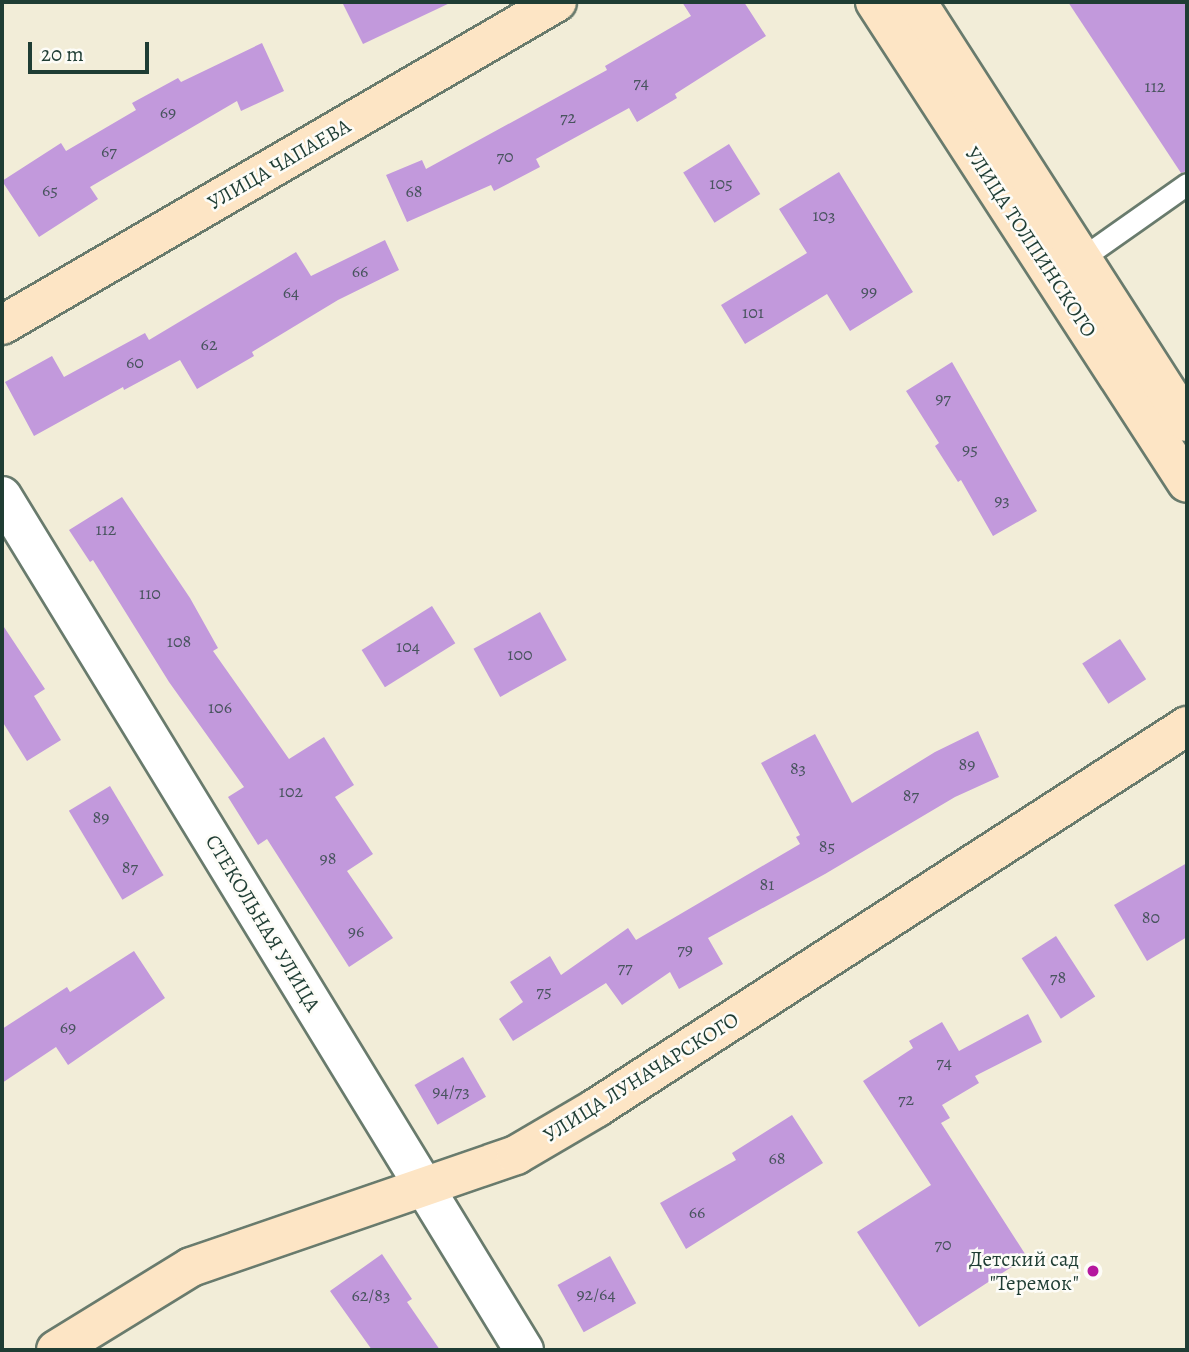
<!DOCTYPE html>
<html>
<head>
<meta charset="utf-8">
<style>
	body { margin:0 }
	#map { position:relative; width:1189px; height:1352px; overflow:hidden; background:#f2edd8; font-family:Alegreya,serif }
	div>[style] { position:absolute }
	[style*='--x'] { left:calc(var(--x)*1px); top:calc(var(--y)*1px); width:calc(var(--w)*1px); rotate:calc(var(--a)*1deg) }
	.building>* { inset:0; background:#c299dc; transform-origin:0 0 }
	.roads { filter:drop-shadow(2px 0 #697b6d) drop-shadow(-2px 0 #697b6d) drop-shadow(0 2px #697b6d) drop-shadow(0 -2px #697b6d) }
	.lane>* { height:21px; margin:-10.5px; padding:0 10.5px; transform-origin:10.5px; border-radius:10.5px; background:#fff }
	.street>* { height:38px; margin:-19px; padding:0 19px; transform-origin:19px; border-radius:19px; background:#fff }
	.secondary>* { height:38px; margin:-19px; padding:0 19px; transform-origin:19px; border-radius:19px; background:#fde5c5 }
	.dots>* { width:19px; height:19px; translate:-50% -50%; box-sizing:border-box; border:4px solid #fdfcf7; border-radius:50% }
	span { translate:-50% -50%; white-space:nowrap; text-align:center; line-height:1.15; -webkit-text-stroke:5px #fdfcf7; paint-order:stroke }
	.number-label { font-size:18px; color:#48545e }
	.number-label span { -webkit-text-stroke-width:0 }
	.street-label { font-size:21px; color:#1f3d34 }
	.poi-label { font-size:21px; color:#1f3d34 }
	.right { translate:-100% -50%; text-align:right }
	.frame { position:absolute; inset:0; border:4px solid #1f3d34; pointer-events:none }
	.scale { position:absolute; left:28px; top:42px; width:121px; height:32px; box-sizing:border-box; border:4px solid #1f3d34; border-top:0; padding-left:9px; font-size:21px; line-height:24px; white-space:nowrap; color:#1f3d34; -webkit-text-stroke:5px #fdfcf7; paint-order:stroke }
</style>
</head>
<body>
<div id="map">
	<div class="building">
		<div style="clip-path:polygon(342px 2px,452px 2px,363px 44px)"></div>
		<div style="clip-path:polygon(682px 2px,744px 2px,766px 36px,675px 94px,677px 98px,637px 122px,629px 108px,536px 159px,540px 167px,494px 191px,491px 185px,407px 222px,386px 175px,422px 160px,426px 169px,607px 70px,605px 66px,691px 16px)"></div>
		<div style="clip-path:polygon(1068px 2px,1187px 2px,1187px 171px,1181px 173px)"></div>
		<div style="clip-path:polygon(262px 43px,284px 91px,241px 111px,237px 101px,90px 187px,98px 199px,39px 237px,2px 181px,61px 143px,66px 151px,136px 110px,132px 103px,178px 78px,181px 82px)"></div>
		<div style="left:729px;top:144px;width:59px;height:54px;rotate:58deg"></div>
		<div style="clip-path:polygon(839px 172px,913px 292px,850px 331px,827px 294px,745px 344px,721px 305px,807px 253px,779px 209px)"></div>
		<div style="clip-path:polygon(385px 240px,399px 270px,338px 300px,252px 352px,254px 356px,197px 389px,180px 360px,124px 390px,123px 387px,34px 436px,5px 382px,52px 356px,64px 377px,145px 333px,149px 340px,296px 252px,311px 276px)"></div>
		<div style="clip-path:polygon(952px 362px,1037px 511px,993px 536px,961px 480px,958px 482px,935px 446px,939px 443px,906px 391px)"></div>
		<div style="clip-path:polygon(122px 497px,190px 598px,218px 648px,213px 651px,289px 759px,324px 737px,354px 785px,335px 797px,373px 854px,347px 871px,393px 938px,349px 967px,267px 839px,258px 845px,228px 797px,244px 787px,169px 682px,93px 560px,90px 562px,69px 530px)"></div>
		<div style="left:432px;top:606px;width:44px;height:83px;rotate:58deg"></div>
		<div style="left:540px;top:612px;width:55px;height:76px;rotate:61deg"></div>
		<div style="clip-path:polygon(2px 624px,45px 689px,34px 696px,61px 740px,27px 761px,2px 721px)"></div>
		<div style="left:1120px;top:639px;width:48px;height:45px;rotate:57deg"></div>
		<div style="clip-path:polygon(978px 731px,999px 777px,955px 797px,825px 874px,708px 938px,723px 964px,679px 989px,670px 972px,622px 1005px,606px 983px,513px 1041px,499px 1019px,523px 1002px,510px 982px,550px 956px,561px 975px,628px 928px,636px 940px,800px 844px,796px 837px,800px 835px,761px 763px,815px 734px,852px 803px,935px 752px)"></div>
		<div style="left:110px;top:786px;width:104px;height:48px;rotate:59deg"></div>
		<div style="clip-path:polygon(1187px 863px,1187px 937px,1147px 961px,1114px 905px)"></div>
		<div style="left:1056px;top:936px;width:72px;height:41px;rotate:57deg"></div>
		<div style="clip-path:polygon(134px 951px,165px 998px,68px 1065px,56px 1047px,2px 1083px,2px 1029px,67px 987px,70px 992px)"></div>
		<div style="clip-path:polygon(1028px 1014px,1042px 1042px,975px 1076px,979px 1083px,942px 1105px,950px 1118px,941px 1123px,1027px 1257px,919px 1327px,857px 1232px,931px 1185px,863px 1081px,913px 1048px,909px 1041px,942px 1022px,959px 1051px)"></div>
		<div style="left:463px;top:1057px;width:46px;height:56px;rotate:60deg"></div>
		<div style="clip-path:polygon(792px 1115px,823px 1163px,686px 1249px,660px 1203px,736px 1160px,732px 1153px)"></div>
		<div style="clip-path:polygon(382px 1254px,412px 1299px,407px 1302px,440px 1350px,372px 1350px,330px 1291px)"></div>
		<div style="left:610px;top:1256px;width:54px;height:60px;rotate:61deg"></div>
	</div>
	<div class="roads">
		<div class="lane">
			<div style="--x:1082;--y:258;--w:128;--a:-35.2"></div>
		</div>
		<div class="street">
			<div style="--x:2;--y:496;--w:1001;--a:58.57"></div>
		</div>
		<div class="secondary">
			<div style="--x:875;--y:2;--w:573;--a:57.03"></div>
			<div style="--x:917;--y:2;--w:499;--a:57.3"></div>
			<div style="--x:2;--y:325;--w:642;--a:-30.2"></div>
			<div style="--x:56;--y:1350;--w:158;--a:-31.6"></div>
			<div style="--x:191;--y:1267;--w:344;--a:-19"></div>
			<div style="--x:516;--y:1155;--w:93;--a:-30.4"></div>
			<div style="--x:596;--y:1108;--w:704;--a:-32.88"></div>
		</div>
	</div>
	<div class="dots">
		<div style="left:1093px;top:1271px;background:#b5179e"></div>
	</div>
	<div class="number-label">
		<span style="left:641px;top:82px">74</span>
		<span style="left:1155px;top:86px">112</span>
		<span style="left:168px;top:112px">69</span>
		<span style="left:568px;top:117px">72</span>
		<span style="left:109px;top:151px">67</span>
		<span style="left:505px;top:156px">70</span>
		<span style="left:721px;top:183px">105</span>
		<span style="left:50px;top:190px">65</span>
		<span style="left:414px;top:191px">68</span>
		<span style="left:824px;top:215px">103</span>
		<span style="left:360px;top:271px">66</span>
		<span style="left:869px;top:291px">99</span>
		<span style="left:291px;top:292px">64</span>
		<span style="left:753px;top:312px">101</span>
		<span style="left:209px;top:344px">62</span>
		<span style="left:135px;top:362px">60</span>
		<span style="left:943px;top:398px">97</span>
		<span style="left:970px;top:449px">95</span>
		<span style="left:1002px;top:500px">93</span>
		<span style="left:106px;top:529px">112</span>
		<span style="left:150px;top:593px">110</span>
		<span style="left:179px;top:641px">108</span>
		<span style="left:408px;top:646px">104</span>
		<span style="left:520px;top:654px">100</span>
		<span style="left:220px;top:707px">106</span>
		<span style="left:967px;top:764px">89</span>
		<span style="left:798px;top:768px">83</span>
		<span style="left:291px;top:791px">102</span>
		<span style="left:911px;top:795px">87</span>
		<span style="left:101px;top:817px">89</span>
		<span style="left:827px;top:846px">85</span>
		<span style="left:328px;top:858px">98</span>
		<span style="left:130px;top:867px">87</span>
		<span style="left:767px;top:884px">81</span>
		<span style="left:1151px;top:917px">80</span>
		<span style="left:356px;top:931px">96</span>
		<span style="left:685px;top:949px">79</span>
		<span style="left:625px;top:967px">77</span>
		<span style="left:1058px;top:977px">78</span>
		<span style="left:544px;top:991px">75</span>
		<span style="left:68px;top:1027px">69</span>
		<span style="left:944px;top:1062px">74</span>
		<span style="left:451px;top:1091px">94/73</span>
		<span style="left:906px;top:1099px">72</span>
		<span style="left:777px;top:1158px">68</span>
		<span style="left:697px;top:1212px">66</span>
		<span style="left:943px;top:1244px">70</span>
		<span style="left:596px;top:1294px">92/64</span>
		<span style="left:371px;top:1295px">62/83</span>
	</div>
	<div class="street-label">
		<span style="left:279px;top:164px;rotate:-30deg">УЛИЦА ЧАПАЕВА</span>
		<span style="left:1031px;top:242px;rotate:57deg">УЛИЦА ТОЛПИНСКОГО</span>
		<span style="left:263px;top:923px;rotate:59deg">СТЕКОЛЬНАЯ УЛИЦА</span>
		<span style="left:641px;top:1077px;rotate:-32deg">УЛИЦА ЛУНАЧАРСКОГО</span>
	</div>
	<div class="poi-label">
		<span class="right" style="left:1079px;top:1271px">Детский сад<br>"Теремок"</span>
	</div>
	<div class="frame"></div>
	<div class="scale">20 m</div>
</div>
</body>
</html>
